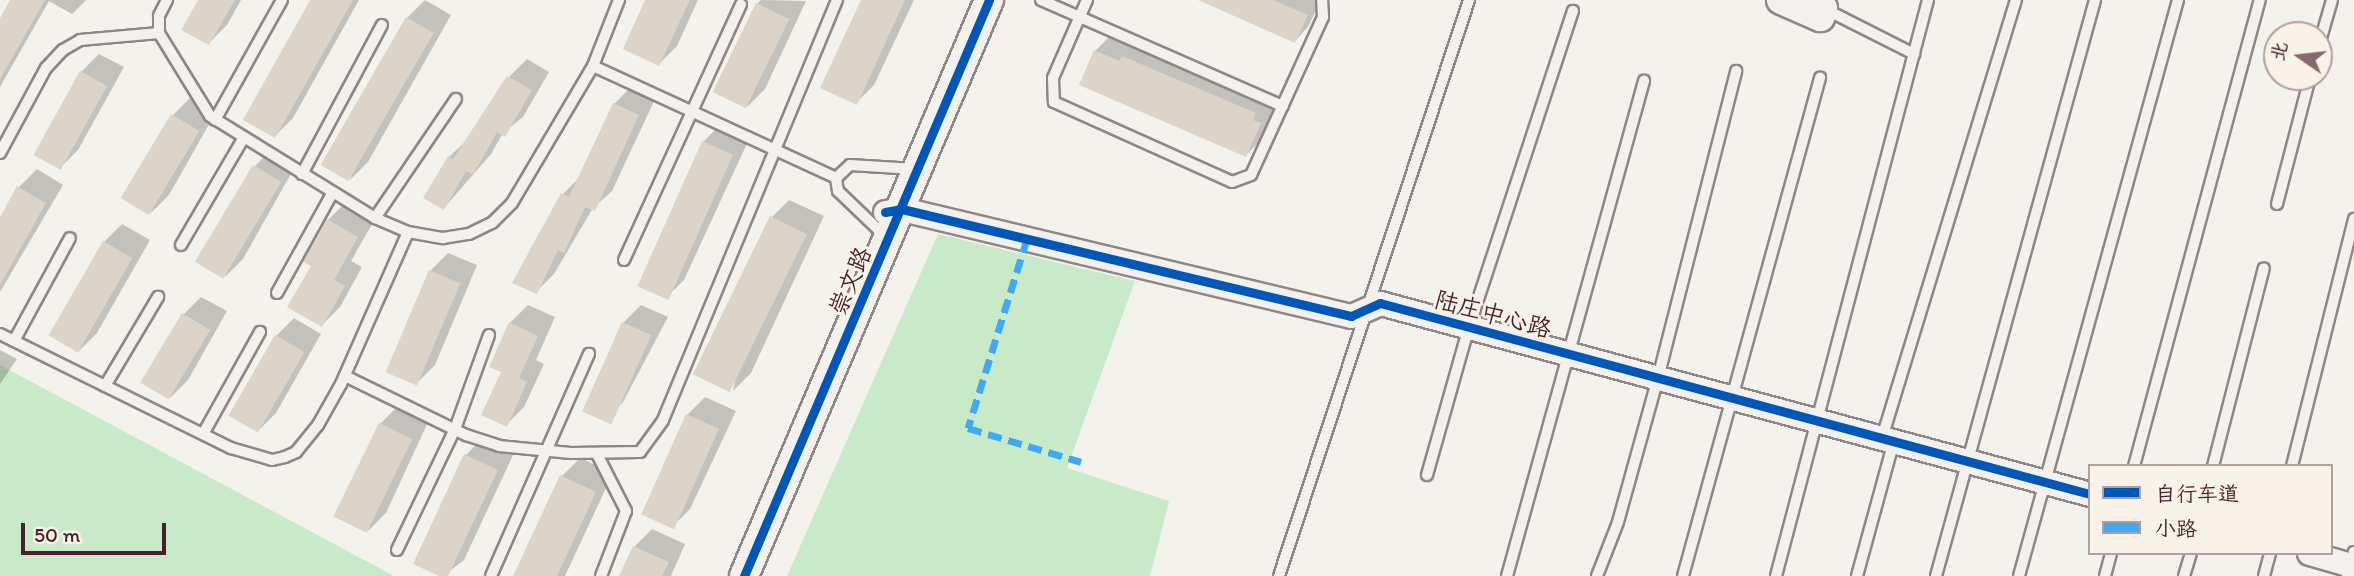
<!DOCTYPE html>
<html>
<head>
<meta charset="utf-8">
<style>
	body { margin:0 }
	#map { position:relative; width:2354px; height:576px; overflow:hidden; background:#f4f2ec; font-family:Itim,"LXGW WenKai TC",sans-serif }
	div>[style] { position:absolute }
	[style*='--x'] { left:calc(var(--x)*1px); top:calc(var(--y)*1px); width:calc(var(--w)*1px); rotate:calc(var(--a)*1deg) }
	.green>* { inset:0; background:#c8eac9 }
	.shadow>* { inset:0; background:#0003 }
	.building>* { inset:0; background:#dcd3c9; transform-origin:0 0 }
	.roads { filter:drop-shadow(2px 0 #8f8685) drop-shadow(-2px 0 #8f8685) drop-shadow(0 2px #8f8685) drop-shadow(0 -2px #8f8685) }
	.service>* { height:10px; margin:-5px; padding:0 5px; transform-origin:5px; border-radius:5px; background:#f2f1ed }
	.minor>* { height:23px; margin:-11.5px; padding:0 11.5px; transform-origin:11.5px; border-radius:11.5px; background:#f2f1ed }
	.tertiary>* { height:28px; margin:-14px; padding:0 14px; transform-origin:14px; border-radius:14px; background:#f2f1ed }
	.quiet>* { height:7px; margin-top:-3.5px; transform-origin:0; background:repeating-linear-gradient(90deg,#3fa9f5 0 14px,transparent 0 21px) }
	.cycleway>* { height:9px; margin:-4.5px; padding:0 4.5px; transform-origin:4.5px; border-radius:4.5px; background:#0057b8 }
	span { translate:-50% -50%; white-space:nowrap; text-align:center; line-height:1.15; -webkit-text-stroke:6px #f7f3e8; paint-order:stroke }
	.street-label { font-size:24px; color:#4a1f2b }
	.legend { position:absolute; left:2088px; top:464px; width:245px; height:91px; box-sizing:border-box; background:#f7f3e8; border:2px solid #b29e9c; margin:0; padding:9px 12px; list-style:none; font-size:21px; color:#4a1f2b }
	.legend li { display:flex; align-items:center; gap:14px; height:35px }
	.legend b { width:35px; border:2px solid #b29e9c }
	.north { position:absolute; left:2263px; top:21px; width:70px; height:70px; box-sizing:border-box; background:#f7f3e8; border:2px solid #b29e9c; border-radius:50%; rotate:284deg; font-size:19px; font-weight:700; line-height:28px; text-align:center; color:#4a1f2b }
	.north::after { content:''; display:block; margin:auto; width:24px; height:32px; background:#86696f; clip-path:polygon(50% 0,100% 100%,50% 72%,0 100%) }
	.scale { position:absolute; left:21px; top:523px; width:145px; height:32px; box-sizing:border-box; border:4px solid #4a1f2b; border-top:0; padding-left:9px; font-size:21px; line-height:24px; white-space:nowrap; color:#4a1f2b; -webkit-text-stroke:5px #f7f3e8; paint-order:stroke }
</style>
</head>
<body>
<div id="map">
	<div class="green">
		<div style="clip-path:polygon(938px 234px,1135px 281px,1067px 468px,1169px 501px,1150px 576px,787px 576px)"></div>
		<div style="clip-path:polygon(0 365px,394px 576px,0 576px)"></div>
	</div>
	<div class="shadow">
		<div style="clip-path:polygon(16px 0,86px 0,72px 14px,49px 1px,0 87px,0 26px)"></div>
		<div style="clip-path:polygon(200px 0,241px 0,227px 25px,209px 43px)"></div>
		<div style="clip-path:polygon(312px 0,359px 0,293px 118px,275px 136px)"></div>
		<div style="clip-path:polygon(425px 0,451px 15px,368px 162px,350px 180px,407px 18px)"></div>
		<div style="clip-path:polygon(647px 0,698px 0,677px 46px,659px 64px)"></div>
		<div style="clip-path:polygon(761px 0,806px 1px,765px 89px,747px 107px,757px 4px)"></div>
		<div style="clip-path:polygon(863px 0,914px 0,874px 85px,856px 103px)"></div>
		<div style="clip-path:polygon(1202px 0,1316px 0,1320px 2px,1308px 27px,1295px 41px)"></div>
		<div style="clip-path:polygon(1109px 37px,1132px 48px,1137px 43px,1268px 100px,1265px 106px,1273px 110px,1259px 142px,1246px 155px,1095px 51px)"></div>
		<div style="clip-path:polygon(99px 54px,124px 67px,78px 150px,60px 168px,35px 154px,81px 72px)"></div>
		<div style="clip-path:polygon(527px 59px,549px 72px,523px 117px,503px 133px,491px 154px,444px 208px,426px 198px,449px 157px,468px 139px,509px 77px)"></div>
		<div style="clip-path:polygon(632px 86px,656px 97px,612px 191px,593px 208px,554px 274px,536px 292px,562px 195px,581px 176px,614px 104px)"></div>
		<div style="clip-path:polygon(190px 98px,216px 112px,169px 195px,151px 213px,172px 116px)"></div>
		<div style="clip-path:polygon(721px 124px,750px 137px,684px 280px,666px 298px,703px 142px)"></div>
		<div style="clip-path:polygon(272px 149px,297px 163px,243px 259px,225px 277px,254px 167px)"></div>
		<div style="clip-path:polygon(37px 169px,63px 185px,0 292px,0 221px,19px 187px)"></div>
		<div style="clip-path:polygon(789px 200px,824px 216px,751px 373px,733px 391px,771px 218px)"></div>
		<div style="clip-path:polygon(346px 202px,375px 219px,351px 261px,362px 267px,340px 307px,322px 325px,313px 266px,328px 220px)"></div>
		<div style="clip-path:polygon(122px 224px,150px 240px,97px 333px,79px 351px,104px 242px)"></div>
		<div style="clip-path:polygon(448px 253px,477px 265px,435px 365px,417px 383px,430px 271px)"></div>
		<div style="clip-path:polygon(201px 297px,227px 311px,188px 380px,170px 398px,183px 315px)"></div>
		<div style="clip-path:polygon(528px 305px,555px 317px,536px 360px,544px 364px,524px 407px,506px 425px,503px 372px,510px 323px)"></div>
		<div style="clip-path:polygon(641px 305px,668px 317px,623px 402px,605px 420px,623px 323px)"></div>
		<div style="clip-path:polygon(294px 318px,321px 334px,276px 413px,258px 431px,276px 336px)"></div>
		<div style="clip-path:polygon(0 350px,17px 359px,0 384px)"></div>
		<div style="clip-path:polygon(705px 397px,736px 411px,690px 509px,672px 527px,687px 415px)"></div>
		<div style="clip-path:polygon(398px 406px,429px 420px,386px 513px,368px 531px,380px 424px)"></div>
		<div style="clip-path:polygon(484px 437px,515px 451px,464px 560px,443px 576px,466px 455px)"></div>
		<div style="clip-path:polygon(580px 458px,613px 473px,565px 576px,515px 576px,562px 476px)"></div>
		<div style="clip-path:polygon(652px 529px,685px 544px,671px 576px,621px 576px,634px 547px)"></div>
	</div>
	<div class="building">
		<div style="clip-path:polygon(10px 0,45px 0,0 79px,0 18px)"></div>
		<div style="clip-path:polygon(198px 0,235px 0,209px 45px,181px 30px)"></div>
		<div style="clip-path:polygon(310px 0,353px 0,275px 138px,243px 120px)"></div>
		<div style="clip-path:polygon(645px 0,690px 0,659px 66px,623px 49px)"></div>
		<div style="clip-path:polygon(861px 0,905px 0,857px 105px,820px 88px)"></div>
		<div style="clip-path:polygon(1198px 0,1273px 0,1308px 15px,1295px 43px)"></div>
		<div style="left:756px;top:3px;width:37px;height:99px;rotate:26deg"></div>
		<div style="left:406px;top:17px;width:32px;height:171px;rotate:30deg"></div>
		<div style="clip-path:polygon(1094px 50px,1119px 61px,1122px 56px,1256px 113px,1253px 120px,1261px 123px,1246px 157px,1079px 85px)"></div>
		<div style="left:80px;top:71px;width:31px;height:96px;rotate:29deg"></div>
		<div style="clip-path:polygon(507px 76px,532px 90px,505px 137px,497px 132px,473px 175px,466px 171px,444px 210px,423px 198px,448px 156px,453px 159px)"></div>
		<div style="clip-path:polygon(613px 103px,639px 115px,595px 211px,585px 207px,564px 253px,558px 250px,537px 294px,512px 283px,561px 193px,569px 197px)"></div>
		<div style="left:171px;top:114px;width:33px;height:98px;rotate:31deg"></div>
		<div style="left:702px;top:141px;width:34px;height:159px;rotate:24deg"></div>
		<div style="left:253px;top:165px;width:33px;height:113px;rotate:31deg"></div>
		<div style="clip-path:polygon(17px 186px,46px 203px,0 285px,0 217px)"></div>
		<div style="left:770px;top:216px;width:41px;height:176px;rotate:26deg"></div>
		<div style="clip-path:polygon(327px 219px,358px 237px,334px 280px,345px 286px,322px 327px,287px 307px,311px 266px,303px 262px)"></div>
		<div style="left:103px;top:241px;width:34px;height:109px;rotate:30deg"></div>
		<div style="left:429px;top:270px;width:34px;height:111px;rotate:23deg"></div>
		<div style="left:182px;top:313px;width:33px;height:81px;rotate:31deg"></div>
		<div style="clip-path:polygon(509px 322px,538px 336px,519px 378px,527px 382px,507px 427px,481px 415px,501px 372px,489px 367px)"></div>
		<div style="left:622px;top:322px;width:32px;height:98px;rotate:24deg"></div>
		<div style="left:275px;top:335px;width:34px;height:93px;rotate:30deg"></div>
		<div style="left:686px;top:414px;width:36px;height:110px;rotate:24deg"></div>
		<div style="left:379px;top:423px;width:37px;height:104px;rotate:26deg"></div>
		<div style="clip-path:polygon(464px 454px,498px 470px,448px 576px,439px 576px,413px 564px)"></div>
		<div style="clip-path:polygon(560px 475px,596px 492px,557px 576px,513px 576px)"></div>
		<div style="clip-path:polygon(633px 546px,669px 562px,662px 576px,619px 576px)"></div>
	</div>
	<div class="roads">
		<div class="service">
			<div style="--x:167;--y:0;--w:18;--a:117"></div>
			<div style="--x:159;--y:16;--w:17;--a:90"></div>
			<div style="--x:159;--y:33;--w:97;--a:58.4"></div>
			<div style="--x:210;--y:116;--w:194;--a:31.7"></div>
			<div style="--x:375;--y:218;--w:36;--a:23"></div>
			<div style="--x:408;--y:232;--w:36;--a:10"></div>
			<div style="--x:443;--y:238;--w:26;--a:-9"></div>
			<div style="--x:469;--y:234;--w:25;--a:-26"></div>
			<div style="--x:492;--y:223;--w:28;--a:-45"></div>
			<div style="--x:512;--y:203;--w:159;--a:-59.4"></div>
			<div style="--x:593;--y:66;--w:71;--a:-68.5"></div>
			<div style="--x:1041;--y:0;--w:264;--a:23.7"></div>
			<div style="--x:1087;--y:0;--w:85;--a:113.6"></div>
			<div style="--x:1053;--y:78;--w:24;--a:88"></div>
			<div style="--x:1054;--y:102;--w:195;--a:24.2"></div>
			<div style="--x:1232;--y:182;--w:20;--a:-20"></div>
			<div style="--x:1251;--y:175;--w:174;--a:-65.5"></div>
			<div style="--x:1323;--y:17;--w:17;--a:-93"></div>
			<div style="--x:1825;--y:9;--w:100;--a:26.8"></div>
			<div style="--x:2319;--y:45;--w:47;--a:-73.9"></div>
			<div style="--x:593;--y:66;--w:268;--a:24.7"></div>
			<div style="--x:215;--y:120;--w:137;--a:-60.8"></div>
			<div style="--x:0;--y:153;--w:97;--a:-61.6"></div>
			<div style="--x:46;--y:68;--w:25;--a:-47"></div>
			<div style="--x:63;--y:50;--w:20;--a:-30"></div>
			<div style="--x:80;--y:40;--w:79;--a:-5.1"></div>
			<div style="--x:302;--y:174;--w:169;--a:-61.8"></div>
			<div style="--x:2277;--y:204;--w:131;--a:-75.4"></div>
			<div style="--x:375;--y:218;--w:144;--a:-55.8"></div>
			<div style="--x:887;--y:238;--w:68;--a:-136.2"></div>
			<div style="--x:838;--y:191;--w:13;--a:-99"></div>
			<div style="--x:836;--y:178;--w:19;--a:-43"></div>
			<div style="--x:850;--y:165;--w:65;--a:3.5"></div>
			<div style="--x:181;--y:245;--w:123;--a:-59.7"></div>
			<div style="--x:624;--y:260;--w:281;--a:-65.4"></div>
			<div style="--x:277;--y:293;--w:115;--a:-61"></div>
			<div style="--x:0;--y:334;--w:258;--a:26.3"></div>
			<div style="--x:231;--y:448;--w:43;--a:16.3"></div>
			<div style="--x:272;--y:460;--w:13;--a:-13"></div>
			<div style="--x:285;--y:457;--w:12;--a:-24"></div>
			<div style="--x:296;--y:452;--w:35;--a:-51"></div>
			<div style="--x:318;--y:425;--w:47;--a:-60.7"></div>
			<div style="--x:341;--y:384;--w:166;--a:-66.2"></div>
			<div style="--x:14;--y:341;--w:117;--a:-61.5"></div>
			<div style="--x:345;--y:376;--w:135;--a:26"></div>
			<div style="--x:466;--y:435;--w:35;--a:18"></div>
			<div style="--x:499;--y:446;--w:72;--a:5.6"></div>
			<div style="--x:571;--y:453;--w:69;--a:-0.8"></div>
			<div style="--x:640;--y:452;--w:39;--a:-54"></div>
			<div style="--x:663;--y:420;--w:455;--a:-67.5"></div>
			<div style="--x:105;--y:386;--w:104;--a:-59.2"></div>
			<div style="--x:203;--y:434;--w:117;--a:-60.8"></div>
			<div style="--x:1882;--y:438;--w:458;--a:-73"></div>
			<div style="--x:597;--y:454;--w:64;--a:63"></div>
			<div style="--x:626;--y:511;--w:70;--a:111"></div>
			<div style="--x:2134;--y:466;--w:483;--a:-74.9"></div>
			<div style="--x:2213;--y:466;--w:204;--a:-75.6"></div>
			<div style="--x:2292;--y:466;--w:255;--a:-75.9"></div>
			<div style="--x:1427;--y:475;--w:154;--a:-74.2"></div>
			<div style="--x:1469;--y:327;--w:333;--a:-71.8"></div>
			<div style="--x:397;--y:550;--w:134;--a:-64.4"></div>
			<div style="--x:455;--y:429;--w:100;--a:-70.1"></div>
			<div style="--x:491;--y:576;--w:243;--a:-66.2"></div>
			<div style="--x:1279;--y:576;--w:607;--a:-71.74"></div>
			<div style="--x:1507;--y:576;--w:514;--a:-74.53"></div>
			<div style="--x:1597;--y:576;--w:58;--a:-68.7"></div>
			<div style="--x:1618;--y:522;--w:149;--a:-74.5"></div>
			<div style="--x:1658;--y:378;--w:317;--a:-75.7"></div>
			<div style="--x:1683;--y:576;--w:517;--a:-74.62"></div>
			<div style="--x:1776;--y:576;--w:596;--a:-75.22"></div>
			<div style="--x:1857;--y:576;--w:140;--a:-74.7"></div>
			<div style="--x:1936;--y:576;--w:598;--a:-74.57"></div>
			<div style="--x:2019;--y:576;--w:598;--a:-74.57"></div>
			<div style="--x:2105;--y:576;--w:24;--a:-75"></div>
			<div style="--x:2184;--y:576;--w:24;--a:-73"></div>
			<div style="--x:2264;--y:576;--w:24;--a:-75"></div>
			<div style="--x:2347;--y:576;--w:25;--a:-74"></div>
		</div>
		<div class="minor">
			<div style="--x:885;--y:212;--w:17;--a:-10"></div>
			<div style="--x:902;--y:209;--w:462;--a:13.4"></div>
			<div style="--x:1351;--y:316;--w:32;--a:-24"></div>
			<div style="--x:1380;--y:303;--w:735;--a:15.06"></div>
			<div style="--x:2309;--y:553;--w:47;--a:16.1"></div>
		</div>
		<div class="tertiary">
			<div style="--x:1781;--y:0;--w:43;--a:23.6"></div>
			<div style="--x:1820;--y:17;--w:9;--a:-72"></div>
			<div style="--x:1823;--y:8;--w:20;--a:-156"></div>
			<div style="--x:744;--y:576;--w:626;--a:-66.96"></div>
		</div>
	</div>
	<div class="quiet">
		<div style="--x:1027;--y:239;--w:198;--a:107.3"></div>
		<div style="--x:968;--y:428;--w:118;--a:16.7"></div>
	</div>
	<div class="cycleway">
		<div style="--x:885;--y:212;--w:17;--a:-10"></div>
		<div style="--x:902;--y:209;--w:462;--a:13.4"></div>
		<div style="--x:1351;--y:316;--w:32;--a:-24"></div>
		<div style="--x:1380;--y:303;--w:735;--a:15.06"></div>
		<div style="--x:744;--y:576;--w:626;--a:-66.96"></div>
	</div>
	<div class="street-label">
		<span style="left:850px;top:281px;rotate:-67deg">崇文路</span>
		<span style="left:1493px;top:314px;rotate:15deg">陆庄中心路</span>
	</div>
	<ul class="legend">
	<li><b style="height:9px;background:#0057b8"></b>自行车道</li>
	<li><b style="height:9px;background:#3fa9f5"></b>小路</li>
	</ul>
	<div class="north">北</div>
	<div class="scale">50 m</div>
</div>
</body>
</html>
